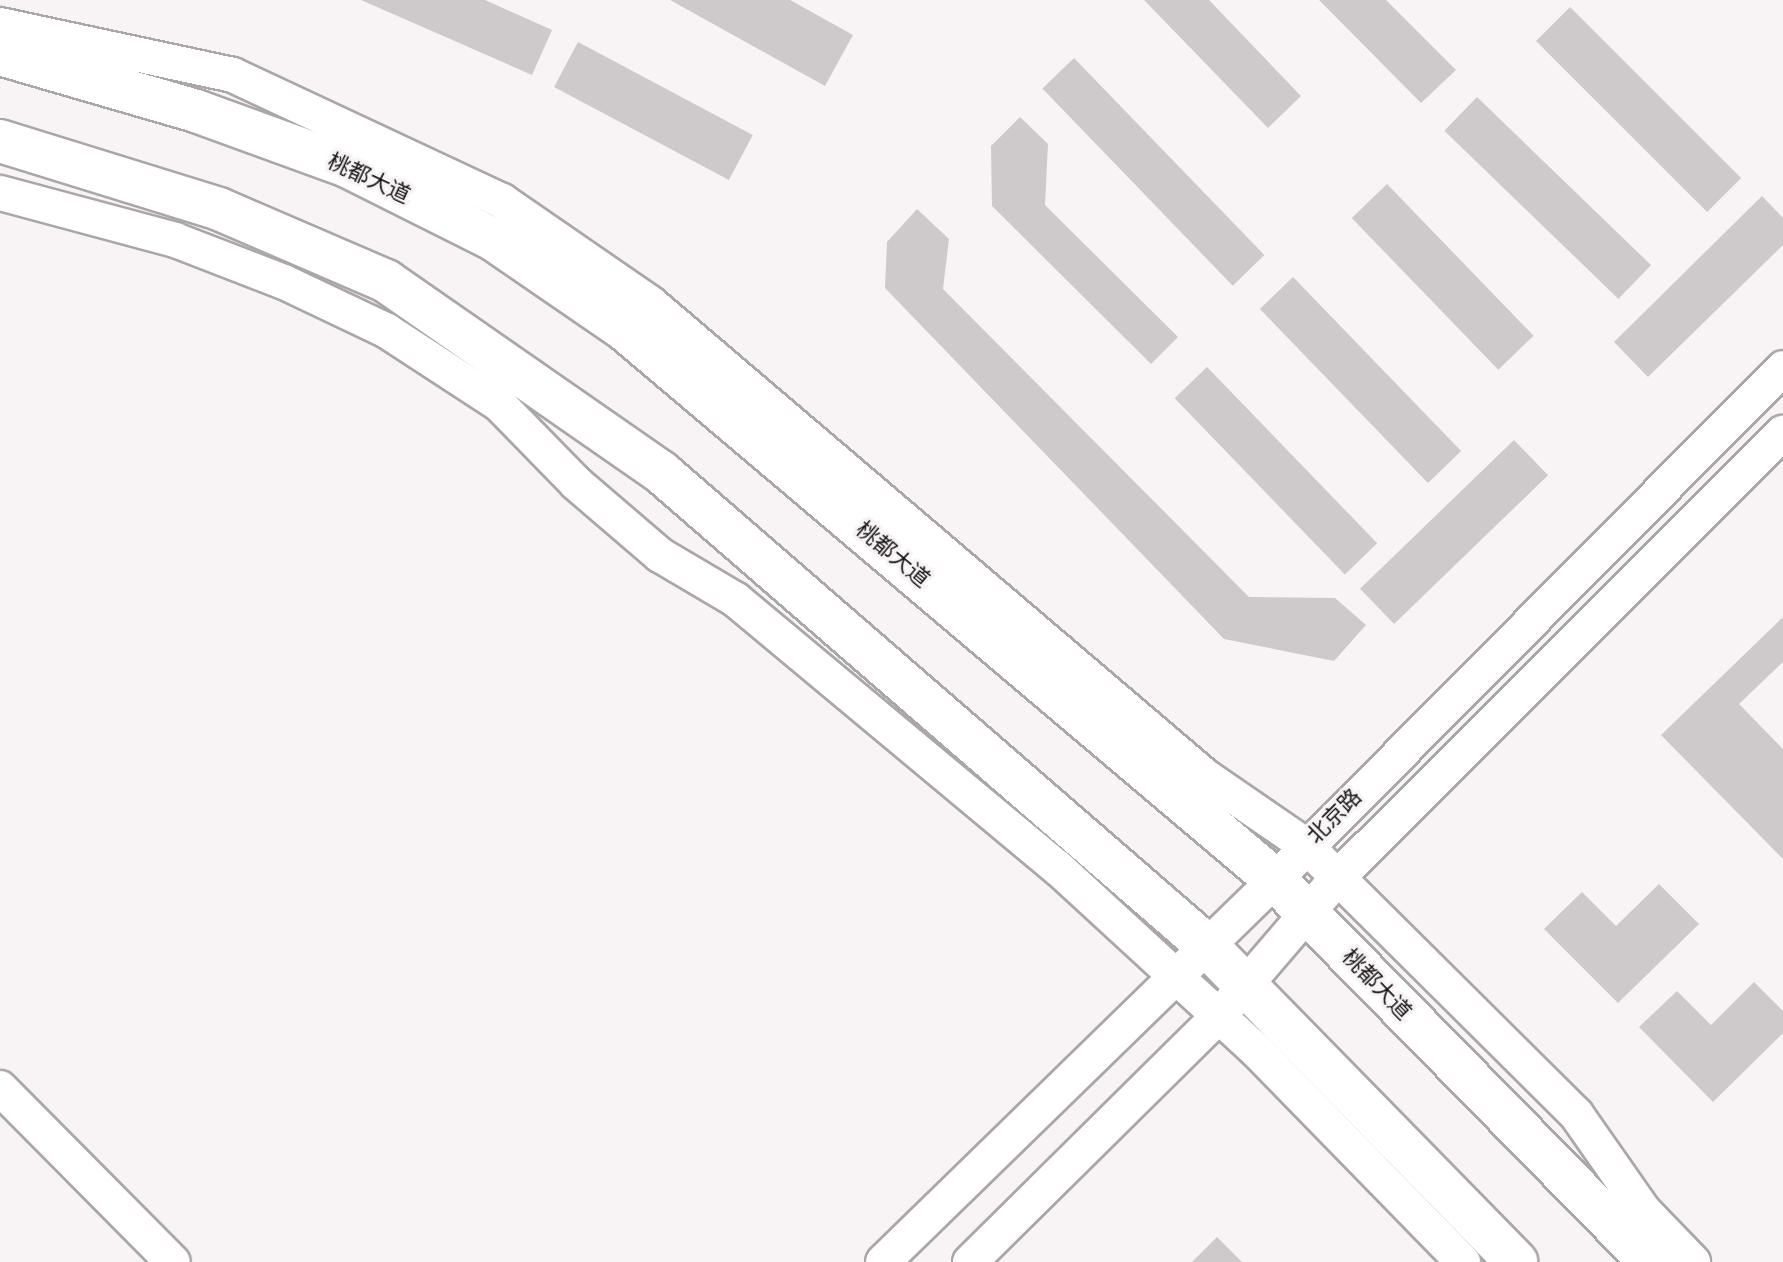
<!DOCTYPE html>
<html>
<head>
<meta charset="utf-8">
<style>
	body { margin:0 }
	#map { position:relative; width:1783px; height:1262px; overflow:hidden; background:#f8f3f5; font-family:Inter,"Noto Sans SC",sans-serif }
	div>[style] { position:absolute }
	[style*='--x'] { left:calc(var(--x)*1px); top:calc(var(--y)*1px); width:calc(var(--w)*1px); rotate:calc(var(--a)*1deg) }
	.building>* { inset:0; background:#cecacc; transform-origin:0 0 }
	.roads { filter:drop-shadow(2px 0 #aba6a8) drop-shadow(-2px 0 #aba6a8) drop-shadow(0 2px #aba6a8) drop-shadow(0 -2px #aba6a8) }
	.minor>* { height:34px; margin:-17px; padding:0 17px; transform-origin:17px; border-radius:17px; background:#fff }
	.major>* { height:42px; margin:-21px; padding:0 21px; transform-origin:21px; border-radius:21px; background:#fff }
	span { translate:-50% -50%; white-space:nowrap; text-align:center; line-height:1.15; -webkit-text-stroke:6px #f8f3f5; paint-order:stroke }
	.street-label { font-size:22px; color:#161415 }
</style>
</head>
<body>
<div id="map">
	<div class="building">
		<div style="clip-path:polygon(361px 0,485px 0,552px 30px,532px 75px)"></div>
		<div style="clip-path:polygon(670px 0,790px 0,853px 35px,825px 86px)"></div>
		<div style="clip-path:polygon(1144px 0,1209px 0,1301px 96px,1268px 128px)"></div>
		<div style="clip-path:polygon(1319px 0,1386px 0,1456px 70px,1421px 103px)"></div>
		<div style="left:1570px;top:7px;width:242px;height:48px;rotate:45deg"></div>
		<div style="left:578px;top:42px;width:198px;height:51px;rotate:28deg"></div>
		<div style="left:1074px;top:58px;width:274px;height:44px;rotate:46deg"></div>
		<div style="left:1477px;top:97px;width:242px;height:47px;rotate:44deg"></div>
		<div style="clip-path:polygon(1020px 117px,1048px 144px,1045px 205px,1178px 337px,1151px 364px,992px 206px,991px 146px)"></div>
		<div style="left:1387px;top:184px;width:211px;height:49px;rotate:46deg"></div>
		<div style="clip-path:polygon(1762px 196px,1783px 218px,1783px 245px,1648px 377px,1614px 342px)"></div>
		<div style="clip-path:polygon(917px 209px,949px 239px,943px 289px,1249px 597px,1335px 598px,1366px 625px,1334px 661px,1224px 639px,885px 288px,887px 242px)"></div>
		<div style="left:1293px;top:277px;width:242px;height:46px;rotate:46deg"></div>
		<div style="left:1207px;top:367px;width:245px;height:45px;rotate:46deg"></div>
		<div style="left:1514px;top:440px;width:49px;height:214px;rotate:46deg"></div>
		<div style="clip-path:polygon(1783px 617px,1783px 662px,1739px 704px,1783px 749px,1783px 859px,1661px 735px)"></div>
		<div style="clip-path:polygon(1659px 884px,1699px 924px,1618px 1003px,1544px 929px,1582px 892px,1616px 926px)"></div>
		<div style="clip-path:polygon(1754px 982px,1783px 1011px,1783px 1033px,1713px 1102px,1639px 1027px,1677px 991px,1711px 1025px)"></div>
		<div style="clip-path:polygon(1217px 1237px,1242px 1262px,1192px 1262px)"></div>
	</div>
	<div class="roads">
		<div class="minor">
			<div style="--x:0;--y:25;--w:238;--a:12.1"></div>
			<div style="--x:233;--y:75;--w:297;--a:25.1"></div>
			<div style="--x:502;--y:201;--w:180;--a:34.6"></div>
			<div style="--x:650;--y:303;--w:731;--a:40.45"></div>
			<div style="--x:1206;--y:777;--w:120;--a:34.5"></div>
			<div style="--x:1305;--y:845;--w:382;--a:44.8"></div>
			<div style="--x:1576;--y:1114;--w:118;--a:55"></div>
			<div style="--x:1644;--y:1211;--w:71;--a:46.1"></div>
			<div style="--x:0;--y:193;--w:181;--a:15"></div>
			<div style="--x:175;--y:240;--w:117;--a:21.1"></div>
			<div style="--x:284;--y:282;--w:114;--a:25.4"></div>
			<div style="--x:387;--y:331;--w:134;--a:33.1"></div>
			<div style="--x:499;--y:404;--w:110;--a:45.7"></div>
			<div style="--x:576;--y:483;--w:111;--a:40.6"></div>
			<div style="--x:660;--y:555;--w:88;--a:30.6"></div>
			<div style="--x:736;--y:600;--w:419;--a:39.8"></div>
			<div style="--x:1058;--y:868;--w:268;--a:42.6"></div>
			<div style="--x:1255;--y:1049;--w:298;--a:45.7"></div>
			<div style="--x:0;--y:1088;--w:245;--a:45.2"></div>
			<div style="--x:883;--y:1262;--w:547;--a:-44.26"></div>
			<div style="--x:1275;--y:880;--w:721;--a:-45.22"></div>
			<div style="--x:970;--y:1262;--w:350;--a:-44.7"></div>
			<div style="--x:1219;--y:1016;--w:183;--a:-49.4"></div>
			<div style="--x:1338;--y:877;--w:629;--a:-44.94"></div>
		</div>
		<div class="major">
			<div style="--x:0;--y:54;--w:204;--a:16.2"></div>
			<div style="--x:196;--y:111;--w:161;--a:20"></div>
			<div style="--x:347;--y:166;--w:163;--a:26.6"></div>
			<div style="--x:493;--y:239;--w:159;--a:34.5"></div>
			<div style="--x:624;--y:329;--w:853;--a:40.24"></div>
			<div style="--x:1275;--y:880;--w:535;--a:45.53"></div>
			<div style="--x:0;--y:141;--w:229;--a:17.2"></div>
			<div style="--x:219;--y:209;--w:182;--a:23.3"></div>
			<div style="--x:386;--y:281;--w:336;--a:34.8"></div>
			<div style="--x:662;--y:473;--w:719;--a:40.94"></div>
			<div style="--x:1205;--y:944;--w:445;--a:45.6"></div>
		</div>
	</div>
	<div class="street-label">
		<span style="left:369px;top:178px;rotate:25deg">桃都大道</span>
		<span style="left:893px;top:554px;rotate:40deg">桃都大道</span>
		<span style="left:1334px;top:816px;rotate:-45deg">北京路</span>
		<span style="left:1377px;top:984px;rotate:46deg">桃都大道</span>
	</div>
</div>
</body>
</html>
